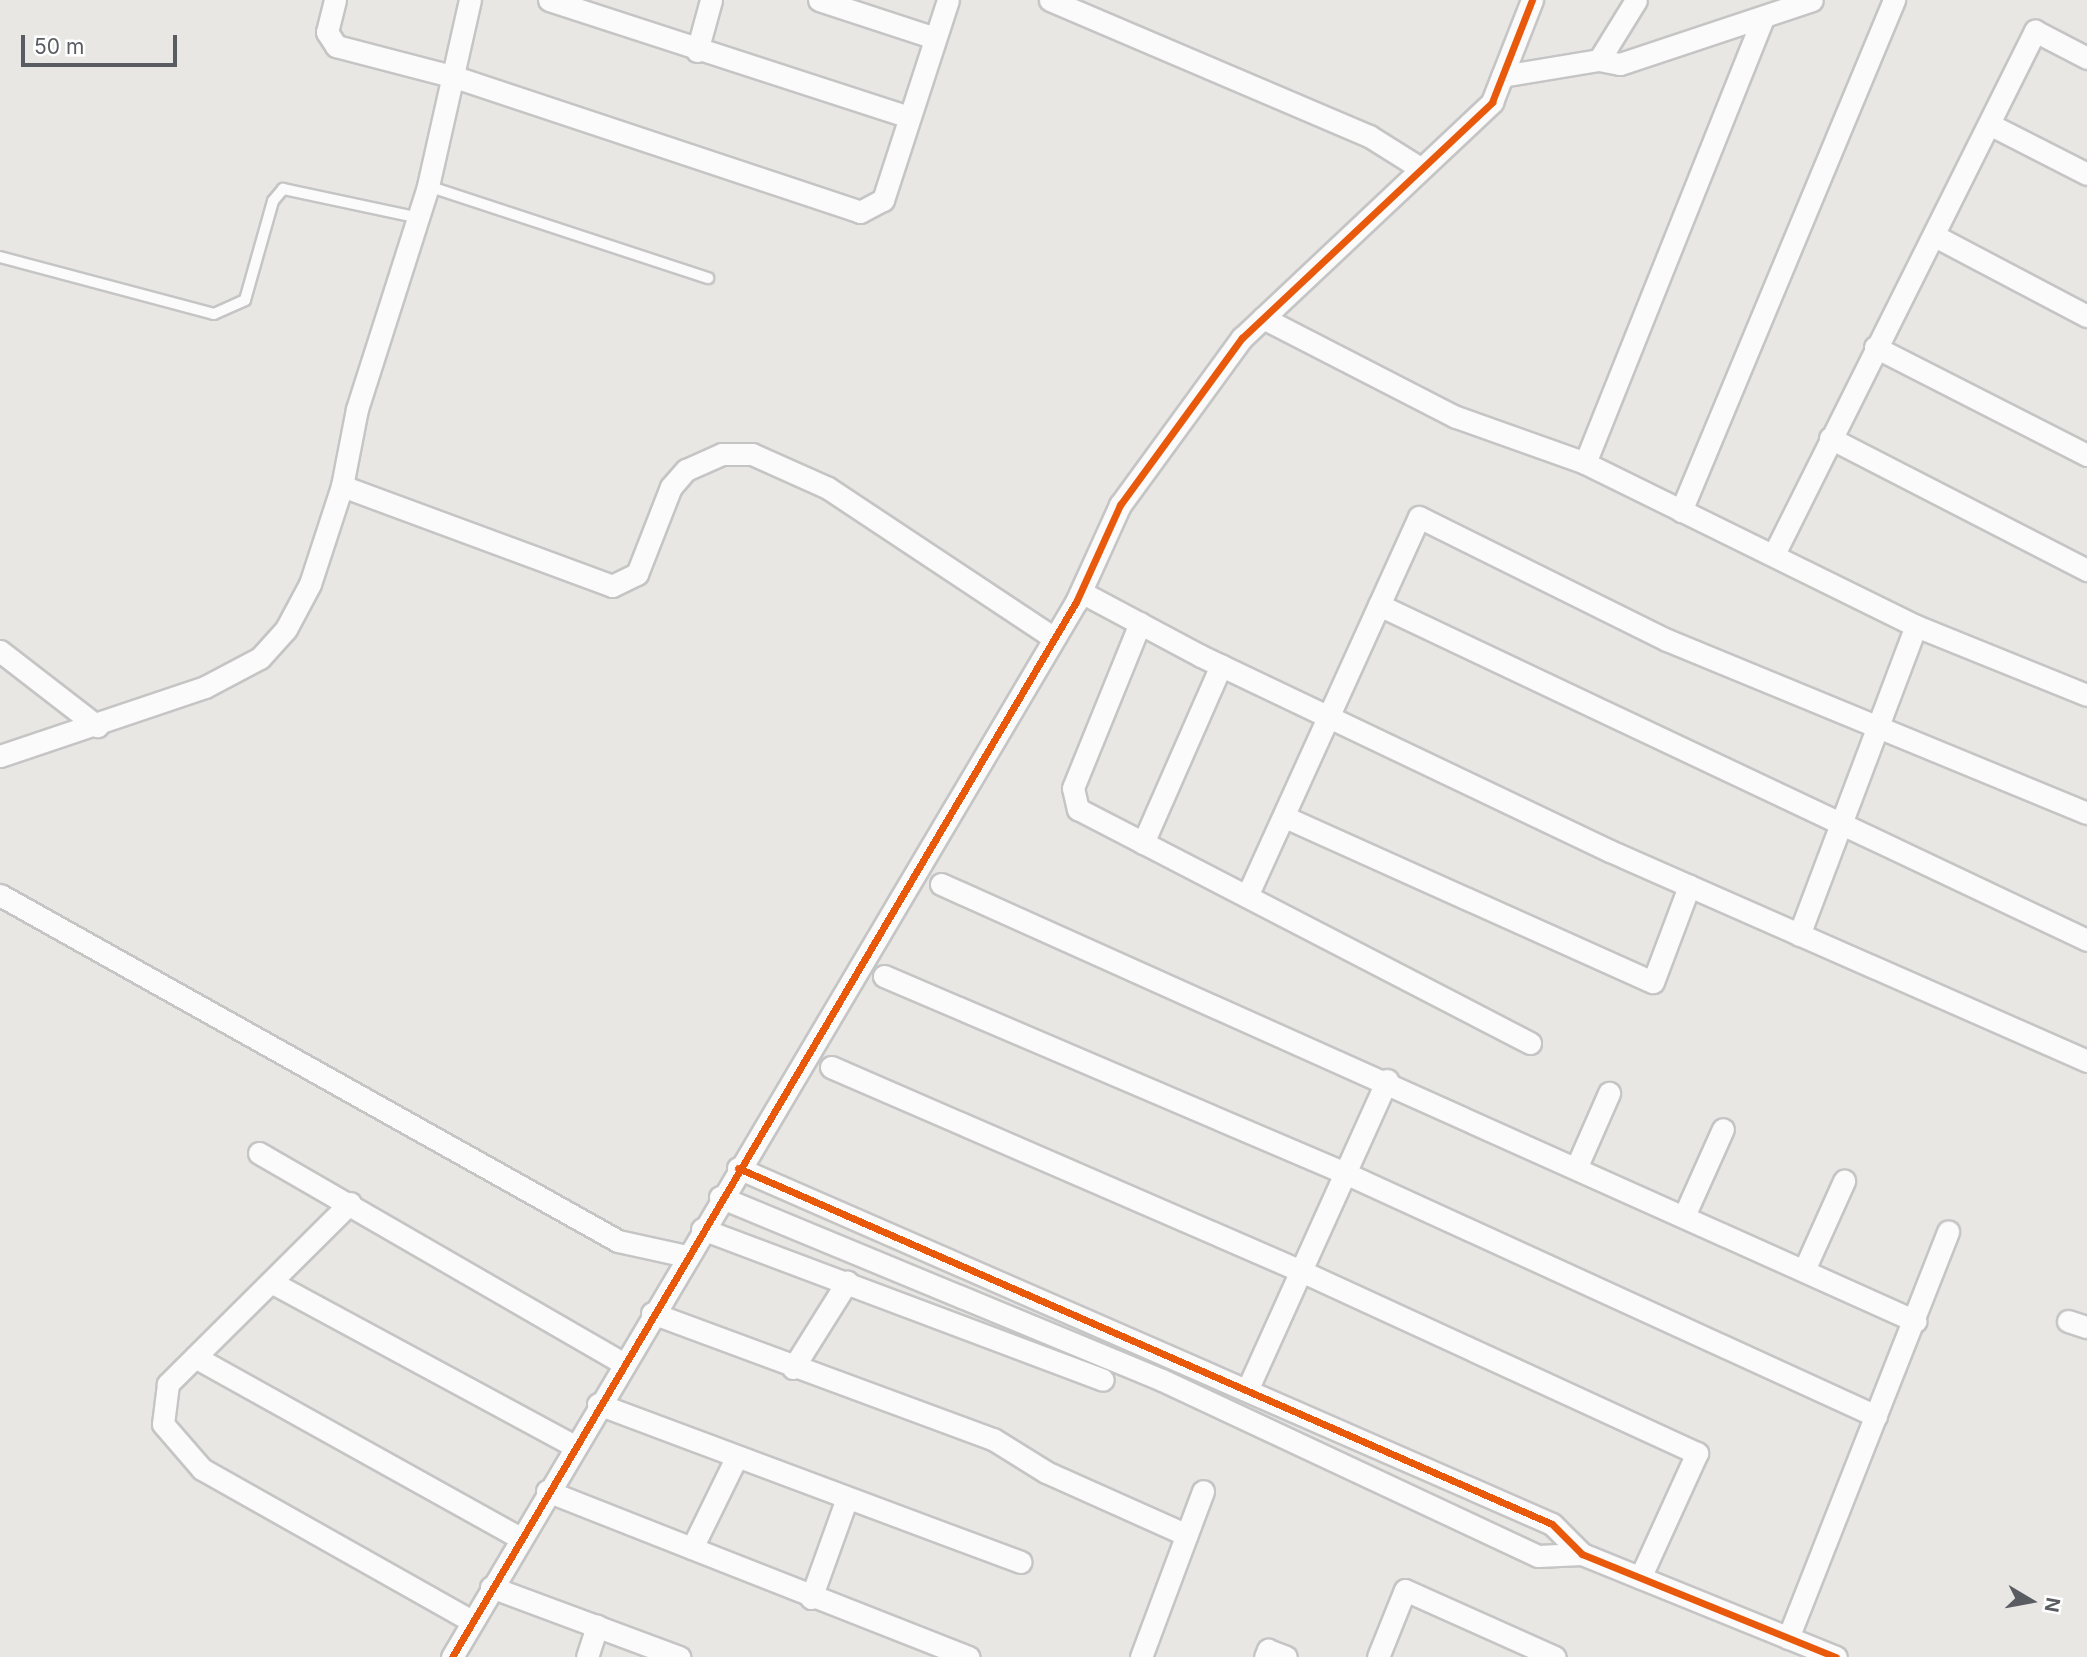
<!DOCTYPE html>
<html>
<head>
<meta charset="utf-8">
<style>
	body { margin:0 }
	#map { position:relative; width:2087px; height:1657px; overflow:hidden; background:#e9e7e4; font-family:Inter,sans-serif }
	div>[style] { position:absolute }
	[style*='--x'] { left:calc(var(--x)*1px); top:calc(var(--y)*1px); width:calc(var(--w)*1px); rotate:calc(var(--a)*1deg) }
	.roads { filter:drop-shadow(2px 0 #c5c5c5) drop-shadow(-2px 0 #c5c5c5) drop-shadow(0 2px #c5c5c5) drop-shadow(0 -2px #c5c5c5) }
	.lane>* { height:10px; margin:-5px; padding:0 5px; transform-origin:5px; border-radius:5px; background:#fcfbfb }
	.street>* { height:21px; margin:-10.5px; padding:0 10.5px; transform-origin:10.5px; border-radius:10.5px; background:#fcfbfb }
	.cycleway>* { height:7px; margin:-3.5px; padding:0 3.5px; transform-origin:3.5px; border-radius:3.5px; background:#e8590c }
	span { translate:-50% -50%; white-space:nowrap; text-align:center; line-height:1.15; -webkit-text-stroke:6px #fff; paint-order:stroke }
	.north { position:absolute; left:1996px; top:1566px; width:70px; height:70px; -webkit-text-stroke:5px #fff; paint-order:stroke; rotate:100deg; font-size:19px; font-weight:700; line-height:28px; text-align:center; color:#595d61 }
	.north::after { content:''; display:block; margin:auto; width:24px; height:32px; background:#595d61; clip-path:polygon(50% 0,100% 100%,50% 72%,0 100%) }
	.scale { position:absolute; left:21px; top:35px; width:156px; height:32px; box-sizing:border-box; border:4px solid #595d61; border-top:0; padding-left:9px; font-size:21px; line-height:24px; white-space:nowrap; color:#595d61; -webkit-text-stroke:5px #fff; paint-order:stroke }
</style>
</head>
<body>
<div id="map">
	<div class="roads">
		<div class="lane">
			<div style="--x:428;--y:186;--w:295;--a:18.2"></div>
			<div style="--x:0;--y:257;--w:221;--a:14.9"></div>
			<div style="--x:214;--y:314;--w:34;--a:-24"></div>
			<div style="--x:245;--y:300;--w:103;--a:-74.2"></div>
			<div style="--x:273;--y:201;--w:16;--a:-50"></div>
			<div style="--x:283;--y:189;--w:139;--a:12"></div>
		</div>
		<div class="street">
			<div style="--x:335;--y:0;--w:33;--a:104"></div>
			<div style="--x:327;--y:32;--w:17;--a:57"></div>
			<div style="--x:336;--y:46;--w:123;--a:14.6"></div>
			<div style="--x:455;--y:77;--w:427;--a:18.4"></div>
			<div style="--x:860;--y:212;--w:26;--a:-28"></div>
			<div style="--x:883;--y:200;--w:210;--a:-72"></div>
			<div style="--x:549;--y:0;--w:379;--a:18"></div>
			<div style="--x:819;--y:0;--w:122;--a:18.1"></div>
			<div style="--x:1050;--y:0;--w:347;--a:23.1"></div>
			<div style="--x:1369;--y:136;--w:60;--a:32.1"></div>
			<div style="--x:697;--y:51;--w:53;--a:-74.6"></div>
			<div style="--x:1599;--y:60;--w:70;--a:-58.3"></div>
			<div style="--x:1502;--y:76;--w:98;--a:-9.4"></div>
			<div style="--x:1599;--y:60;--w:21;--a:11"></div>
			<div style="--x:1620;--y:64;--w:202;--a:-18.4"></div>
			<div style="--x:1991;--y:125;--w:108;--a:27"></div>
			<div style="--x:1935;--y:236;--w:172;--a:27.8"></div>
			<div style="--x:1263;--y:318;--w:217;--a:27.2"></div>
			<div style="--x:1456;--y:417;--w:137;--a:19.6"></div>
			<div style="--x:1585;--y:463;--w:369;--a:26.2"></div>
			<div style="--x:1916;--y:626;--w:184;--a:22"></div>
			<div style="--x:1875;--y:347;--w:238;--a:27"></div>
			<div style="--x:1830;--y:438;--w:289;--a:27.2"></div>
			<div style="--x:1585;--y:463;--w:479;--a:-68.2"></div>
			<div style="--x:342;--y:486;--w:288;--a:20.3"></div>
			<div style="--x:612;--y:586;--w:28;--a:-26"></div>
			<div style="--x:637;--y:574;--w:93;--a:-68.7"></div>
			<div style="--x:671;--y:487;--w:23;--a:-49"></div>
			<div style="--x:686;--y:470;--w:39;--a:-24"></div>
			<div style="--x:722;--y:454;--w:30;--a:0"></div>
			<div style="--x:752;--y:454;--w:83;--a:24.1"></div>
			<div style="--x:828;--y:488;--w:268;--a:33.6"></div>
			<div style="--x:1681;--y:511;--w:554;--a:-67.37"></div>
			<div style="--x:1774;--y:554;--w:585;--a:-63.48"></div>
			<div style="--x:2035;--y:31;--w:59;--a:27.4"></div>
			<div style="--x:1081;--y:592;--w:136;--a:28.1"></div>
			<div style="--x:1201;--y:656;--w:453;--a:25.5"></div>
			<div style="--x:1610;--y:851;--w:521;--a:23.76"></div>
			<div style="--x:1379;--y:605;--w:783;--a:25.32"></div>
			<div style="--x:1140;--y:623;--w:178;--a:112.1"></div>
			<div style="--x:1073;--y:788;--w:22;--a:77"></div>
			<div style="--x:1078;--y:809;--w:509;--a:27.37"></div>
			<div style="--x:0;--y:651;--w:123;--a:37.7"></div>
			<div style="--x:0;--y:756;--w:216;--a:-18.6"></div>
			<div style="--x:205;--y:687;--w:62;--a:-27.8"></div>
			<div style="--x:260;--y:658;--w:39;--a:-48"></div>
			<div style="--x:286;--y:629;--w:51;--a:-61.9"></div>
			<div style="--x:310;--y:584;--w:103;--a:-71.9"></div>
			<div style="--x:342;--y:486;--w:78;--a:-79"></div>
			<div style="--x:357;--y:409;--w:234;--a:-72.3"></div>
			<div style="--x:428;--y:186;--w:191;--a:-77.3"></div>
			<div style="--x:1285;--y:817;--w:403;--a:24.2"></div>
			<div style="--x:1653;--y:982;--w:103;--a:-69.4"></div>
			<div style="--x:1143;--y:843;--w:194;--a:-66.3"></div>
			<div style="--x:941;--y:884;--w:1068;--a:24.16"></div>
			<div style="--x:0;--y:895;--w:708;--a:29.24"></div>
			<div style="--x:618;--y:1241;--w:70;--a:12.4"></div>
			<div style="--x:1247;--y:896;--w:416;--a:-65.6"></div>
			<div style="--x:1419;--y:517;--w:277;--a:26.4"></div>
			<div style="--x:1667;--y:640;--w:454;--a:22.4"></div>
			<div style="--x:1799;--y:935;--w:330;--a:-69.3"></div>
			<div style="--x:884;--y:976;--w:501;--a:23.14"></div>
			<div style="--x:1345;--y:1173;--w:584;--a:24.59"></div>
			<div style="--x:831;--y:1067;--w:512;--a:23.46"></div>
			<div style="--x:1301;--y:1271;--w:436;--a:24.7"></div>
			<div style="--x:1697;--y:1453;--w:137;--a:114.5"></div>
			<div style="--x:259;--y:1153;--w:420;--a:30"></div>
			<div style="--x:1577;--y:1166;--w:80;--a:-66.3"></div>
			<div style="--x:738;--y:1168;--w:888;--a:23.62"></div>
			<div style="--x:1552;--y:1524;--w:42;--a:45"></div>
			<div style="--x:1582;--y:1554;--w:274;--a:22.1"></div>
			<div style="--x:720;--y:1197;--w:478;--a:22.5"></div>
			<div style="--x:1162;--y:1380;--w:415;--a:25.1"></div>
			<div style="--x:1538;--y:1556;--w:44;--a:-2.6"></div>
			<div style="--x:350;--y:1203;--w:257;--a:135.2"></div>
			<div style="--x:168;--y:1384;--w:40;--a:97.1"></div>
			<div style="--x:163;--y:1424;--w:60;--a:49.1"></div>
			<div style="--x:202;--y:1469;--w:310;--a:29.4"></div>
			<div style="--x:1684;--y:1216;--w:95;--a:-65.9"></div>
			<div style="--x:702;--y:1229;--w:428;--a:20.6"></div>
			<div style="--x:1804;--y:1270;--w:98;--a:-65.8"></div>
			<div style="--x:271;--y:1282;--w:345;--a:28.4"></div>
			<div style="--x:652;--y:1313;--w:364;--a:20.3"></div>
			<div style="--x:993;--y:1439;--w:62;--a:31.9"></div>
			<div style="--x:1046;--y:1472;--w:154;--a:24.1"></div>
			<div style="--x:2068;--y:1321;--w:20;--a:18"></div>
			<div style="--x:195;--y:1357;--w:372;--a:29.1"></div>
			<div style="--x:793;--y:1368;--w:102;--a:-57.9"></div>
			<div style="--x:1248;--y:1388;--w:338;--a:-65.7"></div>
			<div style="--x:598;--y:1404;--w:451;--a:20.5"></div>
			<div style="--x:547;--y:1491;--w:453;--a:21.5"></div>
			<div style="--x:692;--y:1548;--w:100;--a:-63.9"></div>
			<div style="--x:491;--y:1587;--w:201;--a:20.4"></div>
			<div style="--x:811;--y:1598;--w:106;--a:-70.2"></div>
			<div style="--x:1788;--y:1638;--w:437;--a:-68.5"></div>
			<div style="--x:452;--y:1657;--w:1226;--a:-59.4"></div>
			<div style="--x:1076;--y:602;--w:107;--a:-65.6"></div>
			<div style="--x:1120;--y:505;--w:207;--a:-53.9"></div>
			<div style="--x:1242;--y:338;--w:344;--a:-43.3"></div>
			<div style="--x:1492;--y:102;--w:110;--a:-68.6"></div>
			<div style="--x:587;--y:1657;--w:33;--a:-72"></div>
			<div style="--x:1141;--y:1657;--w:177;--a:-69.5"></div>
			<div style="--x:1265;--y:1657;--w:8;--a:-67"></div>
			<div style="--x:1268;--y:1650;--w:19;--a:21"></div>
			<div style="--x:1378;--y:1657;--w:72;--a:-68.1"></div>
			<div style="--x:1405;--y:1590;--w:164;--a:24.1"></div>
		</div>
	</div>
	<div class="cycleway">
		<div style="--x:738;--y:1168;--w:888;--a:23.62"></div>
		<div style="--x:1552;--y:1524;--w:42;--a:45"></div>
		<div style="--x:1582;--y:1554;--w:274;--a:22.1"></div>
		<div style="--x:452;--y:1657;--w:1226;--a:-59.4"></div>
		<div style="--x:1076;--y:602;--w:107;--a:-65.6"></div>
		<div style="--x:1120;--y:505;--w:207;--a:-53.9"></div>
		<div style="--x:1242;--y:338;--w:344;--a:-43.3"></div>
		<div style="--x:1492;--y:102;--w:110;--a:-68.6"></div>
	</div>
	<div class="north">N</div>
	<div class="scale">50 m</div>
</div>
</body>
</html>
